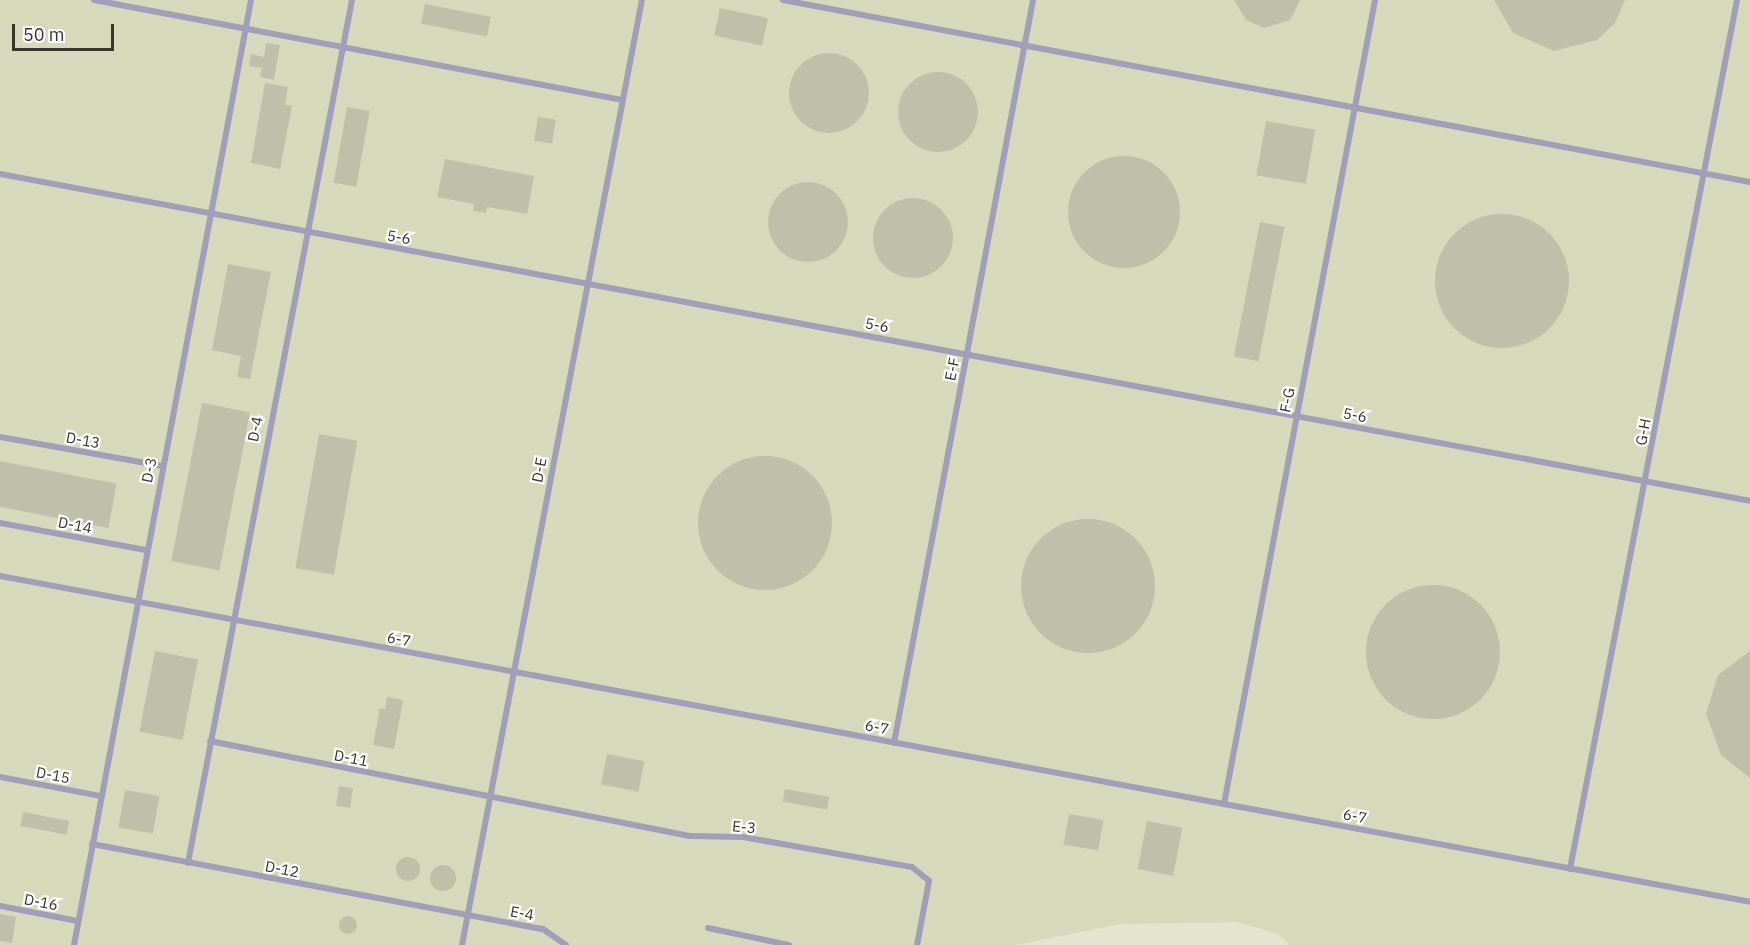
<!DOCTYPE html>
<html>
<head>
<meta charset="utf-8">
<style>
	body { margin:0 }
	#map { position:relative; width:1750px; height:945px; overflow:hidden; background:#e3e5ce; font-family:"IBM Plex Sans",sans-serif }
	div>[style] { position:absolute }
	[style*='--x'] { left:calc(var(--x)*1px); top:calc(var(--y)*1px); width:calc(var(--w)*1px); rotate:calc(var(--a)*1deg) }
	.built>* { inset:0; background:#d7d9bb }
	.building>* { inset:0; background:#bec0a9; transform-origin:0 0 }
	.round { border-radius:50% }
	.service>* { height:6px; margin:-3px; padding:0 3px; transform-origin:3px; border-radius:3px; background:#a09eb9 }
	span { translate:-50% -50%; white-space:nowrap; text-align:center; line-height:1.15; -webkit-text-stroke:4.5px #fff; paint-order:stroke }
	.street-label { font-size:15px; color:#35362d }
	.scale { position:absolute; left:12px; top:24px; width:102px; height:27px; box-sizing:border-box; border:3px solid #35362d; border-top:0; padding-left:8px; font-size:18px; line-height:21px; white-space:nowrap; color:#35362d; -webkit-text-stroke:4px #fff; paint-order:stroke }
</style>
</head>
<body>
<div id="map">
	<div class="built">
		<div style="clip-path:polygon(0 0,1750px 0,1750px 945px,1290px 945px,1278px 934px,1237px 922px,1120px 924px,1016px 945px,0 945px)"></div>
	</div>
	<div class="building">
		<div style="clip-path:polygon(1234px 0,1300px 0,1290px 20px,1264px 28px,1246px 20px)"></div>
		<div style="clip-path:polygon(1494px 0,1625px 0,1615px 23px,1597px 40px,1554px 51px,1513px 33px)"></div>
		<div style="left:425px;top:4px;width:67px;height:20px;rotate:11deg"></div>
		<div style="left:720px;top:8px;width:49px;height:28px;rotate:12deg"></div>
		<div style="clip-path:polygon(266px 43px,280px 45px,274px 80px,260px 77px,262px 68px,249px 66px,251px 54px,264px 57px)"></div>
		<div class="round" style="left:789px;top:53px;width:80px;height:80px"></div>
		<div class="round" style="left:898px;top:72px;width:80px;height:80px"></div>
		<div style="clip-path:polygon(265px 83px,288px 87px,285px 105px,292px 106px,280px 169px,251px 163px)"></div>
		<div style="left:347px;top:107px;width:23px;height:77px;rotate:10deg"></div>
		<div style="left:538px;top:117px;width:18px;height:24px;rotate:9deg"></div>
		<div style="left:1266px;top:121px;width:50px;height:55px;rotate:10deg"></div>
		<div class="round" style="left:1068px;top:156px;width:112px;height:112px"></div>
		<div style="clip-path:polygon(445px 159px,534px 176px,527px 214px,487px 207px,486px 213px,473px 211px,474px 204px,437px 197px)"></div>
		<div class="round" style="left:768px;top:182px;width:80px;height:80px"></div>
		<div class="round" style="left:873px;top:198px;width:80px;height:80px"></div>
		<div class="round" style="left:1435px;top:214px;width:134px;height:134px"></div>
		<div style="left:1260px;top:222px;width:25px;height:137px;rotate:11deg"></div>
		<div style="clip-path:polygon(228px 264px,271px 272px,250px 379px,237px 377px,241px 356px,212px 350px)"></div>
		<div style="left:202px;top:403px;width:49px;height:161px;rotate:11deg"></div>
		<div style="left:319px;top:434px;width:39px;height:136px;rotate:10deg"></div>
		<div class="round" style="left:698px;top:456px;width:134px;height:134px"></div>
		<div style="left:0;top:461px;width:119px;height:45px;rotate:11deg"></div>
		<div class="round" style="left:1021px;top:519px;width:134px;height:134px"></div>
		<div class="round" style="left:1366px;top:585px;width:134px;height:134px"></div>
		<div style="left:155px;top:651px;width:44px;height:82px;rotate:11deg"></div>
		<div style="clip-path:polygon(1750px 651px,1750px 778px,1721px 755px,1706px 714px,1718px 675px)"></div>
		<div style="clip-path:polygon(387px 697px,403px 700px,394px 749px,373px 745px,380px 708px,385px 709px)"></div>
		<div style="left:607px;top:754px;width:38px;height:31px;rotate:11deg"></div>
		<div style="left:339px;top:786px;width:14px;height:20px;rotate:8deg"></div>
		<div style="left:785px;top:789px;width:45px;height:13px;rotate:10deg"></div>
		<div style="left:125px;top:790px;width:35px;height:38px;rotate:10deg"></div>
		<div style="left:23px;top:812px;width:47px;height:14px;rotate:11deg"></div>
		<div style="left:1069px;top:814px;width:35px;height:31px;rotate:10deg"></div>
		<div style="left:1147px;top:821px;width:36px;height:49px;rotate:11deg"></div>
		<div class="round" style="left:396px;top:857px;width:24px;height:24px"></div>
		<div class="round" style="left:430px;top:865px;width:26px;height:26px"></div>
		<div style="clip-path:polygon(0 914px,16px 917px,12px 943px,0 941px)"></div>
		<div class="round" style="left:339px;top:916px;width:18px;height:18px"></div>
	</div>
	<div class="service">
		<div style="--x:94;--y:0;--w:537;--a:10.72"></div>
		<div style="--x:783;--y:0;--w:984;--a:10.66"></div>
		<div style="--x:0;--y:174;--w:1780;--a:10.58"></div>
		<div style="--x:0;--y:437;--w:165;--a:10.1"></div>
		<div style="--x:0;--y:523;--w:148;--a:10.5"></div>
		<div style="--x:0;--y:576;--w:1780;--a:10.55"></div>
		<div style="--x:210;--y:741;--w:489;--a:11.2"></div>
		<div style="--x:690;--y:836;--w:53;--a:1.1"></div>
		<div style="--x:743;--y:837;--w:172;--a:10.1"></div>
		<div style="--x:912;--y:867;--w:22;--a:39"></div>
		<div style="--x:929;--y:881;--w:65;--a:100.6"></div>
		<div style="--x:894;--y:743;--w:756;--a:-79.4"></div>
		<div style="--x:0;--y:777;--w:103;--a:10.7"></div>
		<div style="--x:1224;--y:804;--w:818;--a:-79.36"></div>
		<div style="--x:92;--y:844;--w:459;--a:10.7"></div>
		<div style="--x:543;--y:929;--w:28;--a:35"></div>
		<div style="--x:188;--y:863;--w:878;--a:-79.24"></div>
		<div style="--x:1570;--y:869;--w:885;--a:-79.12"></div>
		<div style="--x:0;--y:906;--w:79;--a:10.9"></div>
		<div style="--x:708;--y:928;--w:83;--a:11.9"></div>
		<div style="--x:74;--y:945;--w:961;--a:-79.39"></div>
		<div style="--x:462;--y:945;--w:962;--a:-79.22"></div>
	</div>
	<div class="street-label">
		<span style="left:399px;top:237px;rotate:10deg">5-6</span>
		<span style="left:877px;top:325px;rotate:11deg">5-6</span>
		<span style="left:952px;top:369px;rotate:-79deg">E-F</span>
		<span style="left:1287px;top:400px;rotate:-79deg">F-G</span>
		<span style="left:1355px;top:415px;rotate:11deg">5-6</span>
		<span style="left:255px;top:429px;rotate:-79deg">D-4</span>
		<span style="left:1643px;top:432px;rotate:-79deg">G-H</span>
		<span style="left:83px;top:440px;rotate:10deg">D-13</span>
		<span style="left:149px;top:470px;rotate:-79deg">D-3</span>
		<span style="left:539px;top:470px;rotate:-79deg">D-E</span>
		<span style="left:75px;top:525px;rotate:11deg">D-14</span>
		<span style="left:399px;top:639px;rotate:10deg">6-7</span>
		<span style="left:877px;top:727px;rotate:11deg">6-7</span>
		<span style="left:351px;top:758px;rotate:11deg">D-11</span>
		<span style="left:53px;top:775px;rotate:11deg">D-15</span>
		<span style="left:1355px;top:816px;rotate:11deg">6-7</span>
		<span style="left:744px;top:827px;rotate:5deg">E-3</span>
		<span style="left:282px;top:869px;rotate:11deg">D-12</span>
		<span style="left:41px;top:902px;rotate:11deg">D-16</span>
		<span style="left:522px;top:913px;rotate:10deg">E-4</span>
	</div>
	<div class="scale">50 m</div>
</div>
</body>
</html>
